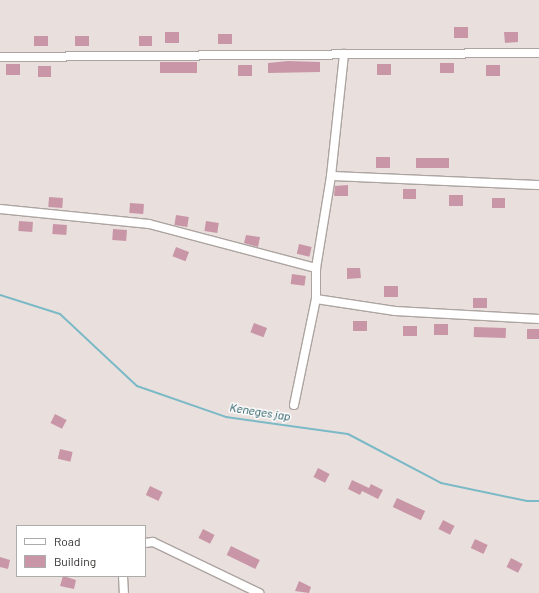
<!DOCTYPE html>
<html>
<head>
<meta charset="utf-8">
<style>
	body { margin:0 }
	#map { position:relative; width:539px; height:593px; overflow:hidden; background:#e9e0dd; font-family:Barlow,sans-serif }
	div>[style] { position:absolute }
	[style*='--x'] { left:calc(var(--x)*1px); top:calc(var(--y)*1px); width:calc(var(--w)*1px); rotate:calc(var(--a)*1deg) }
	.stream>* { height:2px; margin:-1px; padding:0 1px; transform-origin:1px; border-radius:1px; background:#7bb9c6 }
	.building>* { inset:0; background:#c996a8; transform-origin:0 0 }
	.roads { filter:drop-shadow(1px 0 #aca4a0) drop-shadow(-1px 0 #aca4a0) drop-shadow(0 1px #aca4a0) drop-shadow(0 -1px #aca4a0) }
	.street>* { height:8px; margin:-4px; padding:0 4px; transform-origin:4px; border-radius:4px; background:#fff }
	span { translate:-50% -50%; white-space:nowrap; text-align:center; line-height:1.15; -webkit-text-stroke:3px #fff; paint-order:stroke }
	.water-label { font-size:12px; color:#154c56; font-style:italic }
	.legend { position:absolute; left:16px; top:525px; width:130px; height:52px; box-sizing:border-box; background:#fff; border:1px solid #adacab; margin:0; padding:5px 7px; list-style:none; font-size:12px; color:#322f2e }
	.legend li { display:flex; align-items:center; gap:8px; height:20px }
	.legend b { width:20px; border:1px solid #adacab }
</style>
</head>
<body>
<div id="map">
	<div class="stream">
		<div style="--x:0;--y:295;--w:63;--a:17.6"></div>
		<div style="--x:60;--y:314;--w:105;--a:43.1"></div>
		<div style="--x:137;--y:386;--w:94;--a:19.2"></div>
		<div style="--x:226;--y:417;--w:123;--a:7.9"></div>
		<div style="--x:348;--y:434;--w:105;--a:27.8"></div>
		<div style="--x:441;--y:483;--w:88;--a:11.8"></div>
		<div style="--x:527;--y:501;--w:12;--a:0"></div>
	</div>
	<div class="building">
		<div style="left:454px;top:27px;width:14px;height:11px"></div>
		<div style="left:165px;top:32px;width:14px;height:11px"></div>
		<div style="clip-path:polygon(504px 32px,518px 32px,518px 42px,505px 43px)"></div>
		<div style="left:218px;top:34px;width:14px;height:10px"></div>
		<div style="left:34px;top:36px;width:14px;height:10px"></div>
		<div style="left:75px;top:36px;width:14px;height:10px"></div>
		<div style="left:139px;top:36px;width:13px;height:10px"></div>
		<div style="clip-path:polygon(288px 61px,320px 62px,320px 72px,268px 73px,268px 63px)"></div>
		<div style="left:197px;top:62px;width:11px;height:37px;rotate:90deg"></div>
		<div style="left:440px;top:63px;width:14px;height:10px"></div>
		<div style="left:20px;top:64px;width:11px;height:14px;rotate:90deg"></div>
		<div style="left:391px;top:64px;width:11px;height:14px;rotate:90deg"></div>
		<div style="left:252px;top:65px;width:11px;height:14px;rotate:90deg"></div>
		<div style="left:486px;top:65px;width:14px;height:11px"></div>
		<div style="left:51px;top:66px;width:11px;height:13px;rotate:90deg"></div>
		<div style="left:376px;top:157px;width:14px;height:11px"></div>
		<div style="left:449px;top:158px;width:10px;height:33px;rotate:90deg"></div>
		<div style="clip-path:polygon(348px 185px,348px 196px,334px 196px,335px 186px)"></div>
		<div style="left:416px;top:189px;width:10px;height:13px;rotate:90deg"></div>
		<div style="left:463px;top:195px;width:11px;height:14px;rotate:90deg"></div>
		<div style="left:49px;top:197px;width:14px;height:10px;rotate:4deg"></div>
		<div style="left:492px;top:198px;width:13px;height:10px"></div>
		<div style="left:130px;top:203px;width:14px;height:10px;rotate:4deg"></div>
		<div style="left:176px;top:215px;width:13px;height:10px;rotate:9deg"></div>
		<div style="left:19px;top:221px;width:14px;height:10px;rotate:4deg"></div>
		<div style="left:206px;top:221px;width:13px;height:10px;rotate:9deg"></div>
		<div style="left:53px;top:224px;width:14px;height:10px;rotate:4deg"></div>
		<div style="left:113px;top:229px;width:14px;height:11px;rotate:4deg"></div>
		<div style="clip-path:polygon(246px 235px,260px 237px,258px 247px,244px 243px)"></div>
		<div style="left:299px;top:244px;width:13px;height:10px;rotate:13deg"></div>
		<div style="left:176px;top:247px;width:14px;height:10px;rotate:21deg"></div>
		<div style="clip-path:polygon(347px 268px,360px 268px,361px 278px,347px 279px)"></div>
		<div style="left:292px;top:274px;width:14px;height:10px;rotate:8deg"></div>
		<div style="left:398px;top:286px;width:11px;height:14px;rotate:90deg"></div>
		<div style="left:473px;top:298px;width:14px;height:10px"></div>
		<div style="left:353px;top:321px;width:14px;height:10px"></div>
		<div style="left:254px;top:323px;width:14px;height:10px;rotate:21deg"></div>
		<div style="left:448px;top:324px;width:11px;height:14px;rotate:90deg"></div>
		<div style="left:403px;top:326px;width:14px;height:10px"></div>
		<div style="left:474px;top:327px;width:32px;height:10px;rotate:2deg"></div>
		<div style="left:527px;top:329px;width:12px;height:10px"></div>
		<div style="left:55px;top:414px;width:13px;height:10px;rotate:27deg"></div>
		<div style="left:60px;top:449px;width:13px;height:10px;rotate:13deg"></div>
		<div style="left:318px;top:468px;width:13px;height:10px;rotate:27deg"></div>
		<div style="clip-path:polygon(352px 480px,369px 488px,371px 484px,383px 490px,378px 499px,362px 491px,360px 495px,348px 489px)"></div>
		<div style="left:150px;top:486px;width:14px;height:10px;rotate:25deg"></div>
		<div style="left:397px;top:498px;width:31px;height:10px;rotate:25deg"></div>
		<div style="left:443px;top:520px;width:13px;height:10px;rotate:27deg"></div>
		<div style="left:203px;top:529px;width:13px;height:10px;rotate:27deg"></div>
		<div style="left:475px;top:539px;width:14px;height:10px;rotate:25deg"></div>
		<div style="left:231px;top:546px;width:32px;height:10px;rotate:26deg"></div>
		<div style="clip-path:polygon(0 557px,10px 560px,8px 569px,0 567px)"></div>
		<div style="left:511px;top:558px;width:13px;height:10px;rotate:27deg"></div>
		<div style="clip-path:polygon(63px 576px,76px 580px,74px 589px,60px 586px)"></div>
		<div style="clip-path:polygon(299px 581px,311px 587px,309px 593px,295px 591px)"></div>
	</div>
	<div class="roads">
		<div class="street">
			<div style="--x:0;--y:57;--w:539;--a:-0.43"></div>
			<div style="--x:331;--y:176;--w:208;--a:2.5"></div>
			<div style="--x:0;--y:209;--w:150;--a:5.7"></div>
			<div style="--x:149;--y:224;--w:173;--a:14.8"></div>
			<div style="--x:316;--y:299;--w:31;--a:-90"></div>
			<div style="--x:316;--y:268;--w:93;--a:-80.7"></div>
			<div style="--x:331;--y:176;--w:123;--a:-83.9"></div>
			<div style="--x:294;--y:405;--w:108;--a:-78.3"></div>
			<div style="--x:316;--y:299;--w:80;--a:8.6"></div>
			<div style="--x:395;--y:311;--w:144;--a:3.2"></div>
			<div style="--x:145;--y:543;--w:8;--a:-7"></div>
			<div style="--x:153;--y:542;--w:118;--a:25.7"></div>
			<div style="--x:123;--y:576;--w:17;--a:87"></div>
		</div>
	</div>
	<div class="water-label">
		<span style="left:260px;top:412px;rotate:9deg">Keneges jap</span>
	</div>
	<ul class="legend">
	<li><b style="height:5px;background:#fff"></b>Road</li>
	<li><b style="height:11px;background:#c996a8"></b>Building</li>
	</ul>
</div>
</body>
</html>
